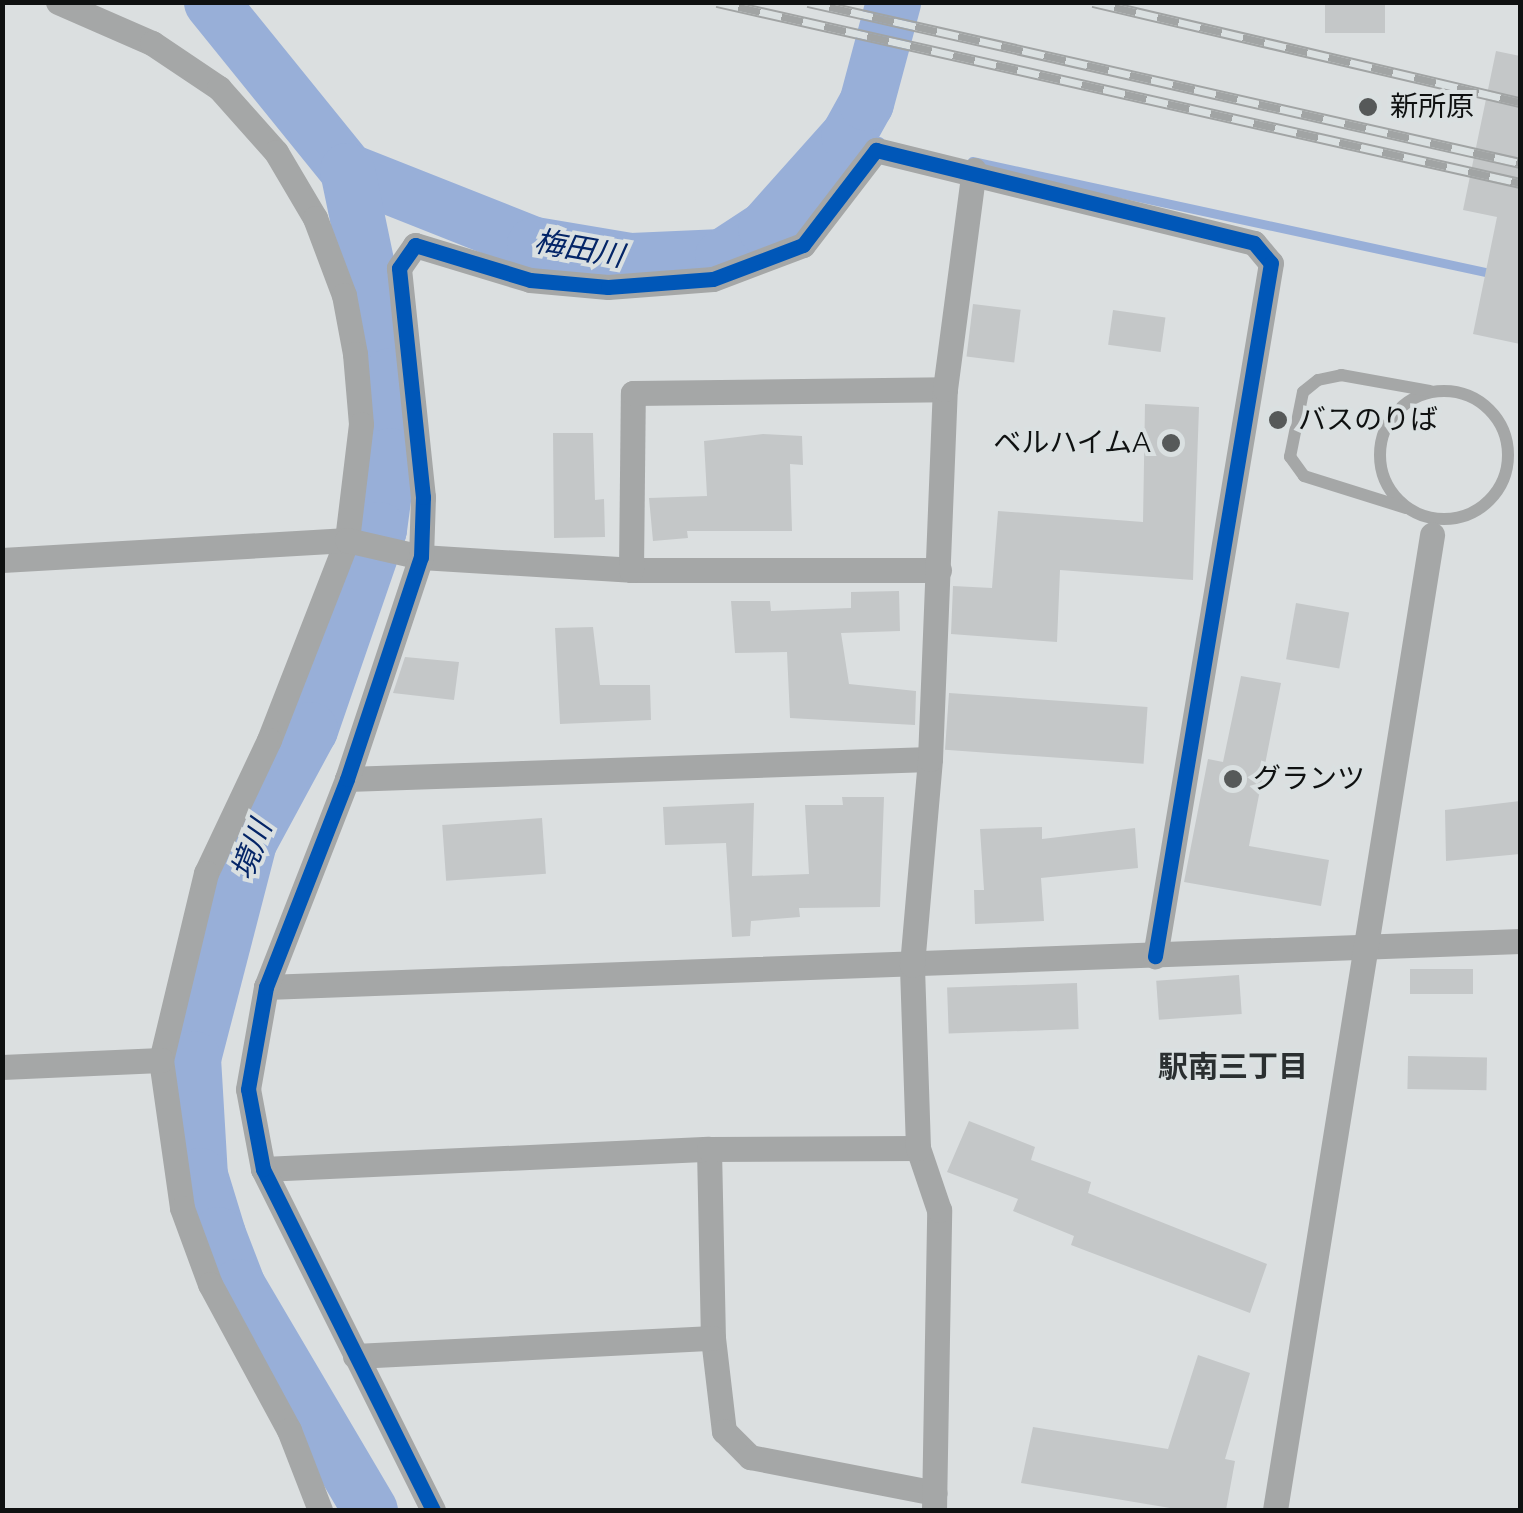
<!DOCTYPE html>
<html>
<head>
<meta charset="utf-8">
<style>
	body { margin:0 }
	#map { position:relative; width:1523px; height:1513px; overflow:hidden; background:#dbdfe0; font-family:Raleway,"Noto Sans JP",sans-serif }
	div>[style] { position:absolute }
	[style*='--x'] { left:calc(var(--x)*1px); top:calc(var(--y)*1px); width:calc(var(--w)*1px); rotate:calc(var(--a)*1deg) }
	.stream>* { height:9px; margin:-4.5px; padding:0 4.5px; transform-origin:4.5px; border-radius:4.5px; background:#98afd8 }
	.river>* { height:55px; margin:-27.5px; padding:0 27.5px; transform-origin:27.5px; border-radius:27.5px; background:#98afd8 }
	.building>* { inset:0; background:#c4c7c8; transform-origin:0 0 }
	.service>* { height:12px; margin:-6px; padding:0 6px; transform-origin:6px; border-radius:6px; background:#a5a7a7 }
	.service>.ring { margin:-6px; padding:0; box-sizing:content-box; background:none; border:12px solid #a5a7a7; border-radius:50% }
	.minor>* { height:25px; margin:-12.5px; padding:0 12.5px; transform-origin:12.5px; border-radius:12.5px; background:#a5a7a7 }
	.rail>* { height:11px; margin-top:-5.5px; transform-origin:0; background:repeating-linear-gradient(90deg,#dae0e1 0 22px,#a1a4a4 0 44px); box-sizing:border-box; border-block:2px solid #a1a4a4 }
	.cycleway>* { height:15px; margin:-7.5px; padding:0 7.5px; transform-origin:7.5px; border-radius:7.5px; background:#0057b8 }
	.dots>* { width:28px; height:28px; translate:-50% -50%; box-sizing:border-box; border:5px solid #dae0e1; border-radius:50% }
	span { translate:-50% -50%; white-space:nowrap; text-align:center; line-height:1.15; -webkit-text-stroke:8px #dae0e1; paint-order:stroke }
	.poi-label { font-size:28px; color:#0f1111 }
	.left { translate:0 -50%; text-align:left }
	.right { translate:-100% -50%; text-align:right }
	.water-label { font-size:30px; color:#042567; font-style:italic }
	.neighbourhood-label { font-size:30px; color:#2a2f30; font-weight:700 }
	.frame { position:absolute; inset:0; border:5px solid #0f1111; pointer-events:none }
</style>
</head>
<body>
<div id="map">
	<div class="stream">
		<div style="--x:848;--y:135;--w:32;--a:11"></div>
		<div style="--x:972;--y:161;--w:534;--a:12.21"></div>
	</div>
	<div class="river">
		<div style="--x:211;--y:2;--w:216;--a:51"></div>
		<div style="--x:347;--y:170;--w:201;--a:21.6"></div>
		<div style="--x:534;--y:244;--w:98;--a:9.4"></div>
		<div style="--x:631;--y:260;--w:91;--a:-2.5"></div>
		<div style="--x:722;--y:256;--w:51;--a:-33.1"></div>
		<div style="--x:765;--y:228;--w:125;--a:-48.3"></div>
		<div style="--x:848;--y:135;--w:37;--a:-61"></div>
		<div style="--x:866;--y:103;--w:105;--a:-75"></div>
		<div style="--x:347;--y:170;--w:209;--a:78.2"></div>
		<div style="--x:390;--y:375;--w:80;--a:90.7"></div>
		<div style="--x:389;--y:455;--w:75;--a:97.7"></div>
		<div style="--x:379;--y:529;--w:212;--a:109"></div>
		<div style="--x:310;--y:729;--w:128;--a:118.4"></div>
		<div style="--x:249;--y:842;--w:223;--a:104.5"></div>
		<div style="--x:193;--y:1058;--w:117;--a:86.6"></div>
		<div style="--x:200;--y:1175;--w:62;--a:73"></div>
		<div style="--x:218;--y:1234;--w:56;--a:69"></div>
		<div style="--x:238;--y:1286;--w:260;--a:59.5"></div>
	</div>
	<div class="building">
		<div style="left:1325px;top:2px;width:60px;height:31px"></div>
		<div style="clip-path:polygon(1496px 51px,1520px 56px,1520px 344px,1473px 334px,1497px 217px,1463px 210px)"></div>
		<div style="left:973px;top:304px;width:48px;height:53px;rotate:7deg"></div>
		<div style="left:1113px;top:310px;width:53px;height:35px;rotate:8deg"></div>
		<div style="clip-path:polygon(1145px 404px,1199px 407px,1193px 580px,1060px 570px,1057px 642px,951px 634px,953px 586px,992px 588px,998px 511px,1143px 522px)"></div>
		<div style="clip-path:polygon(553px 433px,593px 433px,595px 500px,604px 499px,605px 537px,554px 538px)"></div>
		<div style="clip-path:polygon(763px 434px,802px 436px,803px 465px,790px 464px,792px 531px,687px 531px,688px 538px,653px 541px,649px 498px,707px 496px,704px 441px)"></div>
		<div style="clip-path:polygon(899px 591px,900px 631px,841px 633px,849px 684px,916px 691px,915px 725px,790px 718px,787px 652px,735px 653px,731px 601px,770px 601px,771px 611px,851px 608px,851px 592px)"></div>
		<div style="left:1296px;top:603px;width:54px;height:57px;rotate:10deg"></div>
		<div style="clip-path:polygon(593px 627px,600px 685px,650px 685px,651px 720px,560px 724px,555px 628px)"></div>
		<div style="clip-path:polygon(405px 657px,459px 662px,454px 700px,393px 693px)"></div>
		<div style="clip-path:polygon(1241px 676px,1281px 683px,1249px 846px,1329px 860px,1321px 906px,1184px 882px,1208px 759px,1223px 762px)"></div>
		<div style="left:949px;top:693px;width:199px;height:57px;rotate:4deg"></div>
		<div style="clip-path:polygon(842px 797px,884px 797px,880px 907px,799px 908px,800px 917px,751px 921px,750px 936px,732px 937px,726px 843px,665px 845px,663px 807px,754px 803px,752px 876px,809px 874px,805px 805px,843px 805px)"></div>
		<div style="clip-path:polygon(1520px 801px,1520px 854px,1446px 861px,1445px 810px)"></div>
		<div style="left:542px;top:818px;width:56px;height:100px;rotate:86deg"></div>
		<div style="clip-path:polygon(1042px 827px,1042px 839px,1135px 828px,1138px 868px,1041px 878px,1044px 921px,975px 924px,974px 890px,984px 890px,980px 829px)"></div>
		<div style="left:1473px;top:969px;width:25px;height:63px;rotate:90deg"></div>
		<div style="left:1239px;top:975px;width:39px;height:83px;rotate:86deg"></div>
		<div style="left:1077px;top:983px;width:46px;height:130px;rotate:88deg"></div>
		<div style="left:1408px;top:1056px;width:79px;height:33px;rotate:1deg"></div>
		<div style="clip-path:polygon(969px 1121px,1035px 1147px,1031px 1160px,1091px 1182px,1088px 1193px,1267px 1264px,1250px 1313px,1071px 1245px,1074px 1236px,1013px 1211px,1018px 1199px,947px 1172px)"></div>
		<div style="clip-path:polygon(1198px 1355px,1250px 1373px,1225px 1459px,1235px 1461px,1226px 1510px,1182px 1510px,1021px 1483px,1033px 1427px,1168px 1449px)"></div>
	</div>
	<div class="service">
		<div class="ring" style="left:1380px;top:391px;width:116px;height:116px"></div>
		<div style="--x:1406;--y:508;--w:107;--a:-162.6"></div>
		<div style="--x:1304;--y:476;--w:24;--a:-126"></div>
		<div style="--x:1290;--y:457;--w:66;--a:-78.7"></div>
		<div style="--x:1303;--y:392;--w:19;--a:-39"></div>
		<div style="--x:1318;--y:380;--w:24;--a:-12"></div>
		<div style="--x:1341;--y:375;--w:90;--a:10.2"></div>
	</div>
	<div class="minor">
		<div style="--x:58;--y:2;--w:103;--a:23.6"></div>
		<div style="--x:152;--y:43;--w:81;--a:33.9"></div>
		<div style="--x:219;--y:88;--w:86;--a:48.3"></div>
		<div style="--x:276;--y:152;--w:77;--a:59.4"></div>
		<div style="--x:315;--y:218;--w:82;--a:69.4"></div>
		<div style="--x:344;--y:295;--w:60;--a:79.4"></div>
		<div style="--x:355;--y:354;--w:70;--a:85.1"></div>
		<div style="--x:361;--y:424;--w:117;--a:96.9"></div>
		<div style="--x:347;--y:540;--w:215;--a:111.3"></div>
		<div style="--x:269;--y:740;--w:147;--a:115.3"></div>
		<div style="--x:206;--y:873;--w:192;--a:103.5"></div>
		<div style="--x:161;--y:1060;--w:149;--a:81.9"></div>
		<div style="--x:182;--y:1208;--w:81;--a:69.8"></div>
		<div style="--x:210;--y:1284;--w:166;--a:61.6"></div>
		<div style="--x:289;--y:1430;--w:86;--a:68.8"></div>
		<div style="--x:2;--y:560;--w:346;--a:-3.3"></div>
		<div style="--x:347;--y:540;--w:76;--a:12.9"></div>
		<div style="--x:421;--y:557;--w:210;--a:3.5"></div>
		<div style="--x:631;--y:570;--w:308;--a:0"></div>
		<div style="--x:631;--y:570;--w:177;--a:-89.4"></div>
		<div style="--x:633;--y:393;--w:312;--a:-0.7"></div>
		<div style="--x:347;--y:779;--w:583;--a:-1.96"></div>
		<div style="--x:266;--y:987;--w:1255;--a:-2.1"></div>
		<div style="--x:2;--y:1067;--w:159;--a:-2.5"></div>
		<div style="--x:709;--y:1149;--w:189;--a:88.8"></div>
		<div style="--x:713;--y:1338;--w:94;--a:83.3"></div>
		<div style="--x:724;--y:1431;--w:37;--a:45"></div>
		<div style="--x:750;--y:1457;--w:188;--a:11"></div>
		<div style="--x:263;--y:1169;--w:446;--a:-2.6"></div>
		<div style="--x:709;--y:1149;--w:209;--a:-0.3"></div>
		<div style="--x:355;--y:1356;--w:358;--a:-2.9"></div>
		<div style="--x:433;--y:1510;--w:381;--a:-116.5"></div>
		<div style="--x:263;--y:1169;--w:81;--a:-100.6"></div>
		<div style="--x:248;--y:1089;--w:104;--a:-80"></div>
		<div style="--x:266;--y:987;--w:223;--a:-68.7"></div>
		<div style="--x:347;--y:779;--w:234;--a:-71.6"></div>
		<div style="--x:421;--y:557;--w:60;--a:-88.1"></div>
		<div style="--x:423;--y:497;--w:230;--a:-96"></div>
		<div style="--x:399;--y:268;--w:28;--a:-55"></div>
		<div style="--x:415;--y:245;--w:120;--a:16.9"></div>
		<div style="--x:530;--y:280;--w:78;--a:5.1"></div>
		<div style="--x:608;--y:287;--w:105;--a:-4.4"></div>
		<div style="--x:713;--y:279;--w:96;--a:-20.7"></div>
		<div style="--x:803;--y:245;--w:120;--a:-52.5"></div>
		<div style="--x:876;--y:150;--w:389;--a:13.8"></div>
		<div style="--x:1254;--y:243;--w:26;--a:50"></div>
		<div style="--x:1271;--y:263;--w:703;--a:99.5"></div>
		<div style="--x:934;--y:1510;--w:300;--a:-89"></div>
		<div style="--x:939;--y:1210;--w:65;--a:-108.7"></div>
		<div style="--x:918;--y:1148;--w:183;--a:-91.9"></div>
		<div style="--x:912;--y:965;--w:207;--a:-85"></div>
		<div style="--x:930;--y:759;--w:370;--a:-87.7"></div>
		<div style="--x:945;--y:389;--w:221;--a:-82.5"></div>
		<div style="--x:1275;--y:1510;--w:988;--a:-80.85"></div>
	</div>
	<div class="rail">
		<div style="--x:717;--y:2;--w:823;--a:12.7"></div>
		<div style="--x:808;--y:2;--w:730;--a:12.74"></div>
		<div style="--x:1093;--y:2;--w:439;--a:13.2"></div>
	</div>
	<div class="cycleway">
		<div style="--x:433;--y:1510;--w:381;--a:-116.5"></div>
		<div style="--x:263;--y:1169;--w:81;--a:-100.6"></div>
		<div style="--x:248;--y:1089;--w:104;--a:-80"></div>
		<div style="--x:266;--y:987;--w:223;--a:-68.7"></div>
		<div style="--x:347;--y:779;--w:234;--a:-71.6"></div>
		<div style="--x:421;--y:557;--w:60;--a:-88.1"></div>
		<div style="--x:423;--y:497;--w:230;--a:-96"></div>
		<div style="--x:399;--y:268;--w:28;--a:-55"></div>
		<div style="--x:415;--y:245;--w:120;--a:16.9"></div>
		<div style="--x:530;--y:280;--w:78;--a:5.1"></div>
		<div style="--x:608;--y:287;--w:105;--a:-4.4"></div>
		<div style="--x:713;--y:279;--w:96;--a:-20.7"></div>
		<div style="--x:803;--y:245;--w:120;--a:-52.5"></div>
		<div style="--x:876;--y:150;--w:389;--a:13.8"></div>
		<div style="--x:1254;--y:243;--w:26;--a:50"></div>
		<div style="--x:1271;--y:263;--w:703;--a:99.5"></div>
	</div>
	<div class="dots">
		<div style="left:1368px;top:107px;background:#565959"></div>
		<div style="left:1278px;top:420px;background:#565959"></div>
		<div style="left:1171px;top:443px;background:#565959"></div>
		<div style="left:1233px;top:779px;background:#565959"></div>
	</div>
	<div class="poi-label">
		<span class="left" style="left:1390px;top:107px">新所原</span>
		<span class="left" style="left:1298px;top:420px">バスのりば</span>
		<span class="right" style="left:1151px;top:443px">ベルハイムA</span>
		<span class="left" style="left:1253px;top:779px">グランツ</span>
	</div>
	<div class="water-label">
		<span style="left:579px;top:249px;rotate:10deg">梅田川</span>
		<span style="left:252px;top:850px;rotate:-69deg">境川</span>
	</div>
	<div class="neighbourhood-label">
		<span style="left:1233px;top:1067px">駅南三丁目</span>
	</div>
	<div class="frame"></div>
</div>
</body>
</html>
